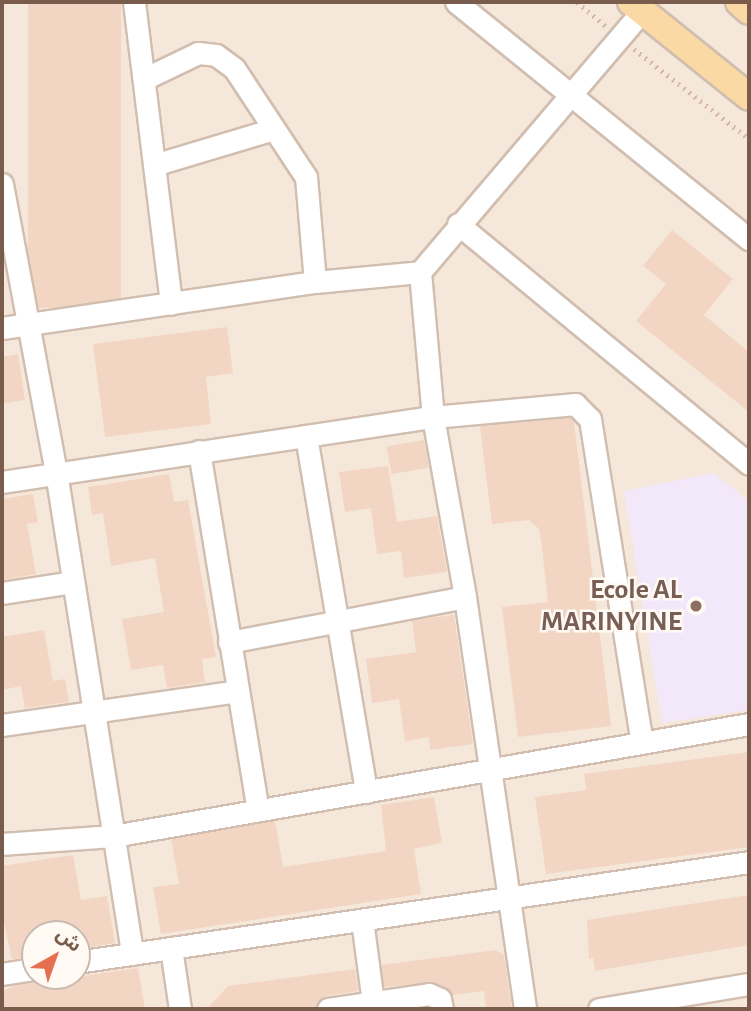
<!DOCTYPE html>
<html>
<head>
<meta charset="utf-8">
<style>
	body { margin:0 }
	#map { position:relative; width:751px; height:1011px; overflow:hidden; background:#fdf6ec; font-family:"Alegreya Sans","Noto Sans Arabic",sans-serif }
	div>[style] { position:absolute }
	[style*='--x'] { left:calc(var(--x)*1px); top:calc(var(--y)*1px); width:calc(var(--w)*1px); rotate:calc(var(--a)*1deg) }
	.residential>* { inset:0; background:#f5e8da }
	.education>* { inset:0; background:#f3e8fa }
	.building>* { inset:0; background:#f3d5c3; transform-origin:0 0 }
	.path>* { height:4.5px; margin-top:-2.25px; transform-origin:0; background:repeating-linear-gradient(90deg,#d9b8a5 0 2px,transparent 0 7px) }
	.roads { filter:drop-shadow(2px 0 #d1beb0) drop-shadow(-2px 0 #d1beb0) drop-shadow(0 2px #d1beb0) drop-shadow(0 -2px #d1beb0) }
	.minor>* { height:21px; margin:-10.5px; padding:0 10.5px; transform-origin:10.5px; border-radius:10.5px; background:#fff }
	.major>* { height:26px; margin:-13px; padding:0 13px; transform-origin:13px; border-radius:13px; background:#fbd9a5 }
	.dots>* { width:19px; height:19px; translate:-50% -50%; box-sizing:border-box; border:4px solid #fffaf3; border-radius:50% }
	span { translate:-50% -50%; white-space:nowrap; text-align:center; line-height:1.15; -webkit-text-stroke:5px #fffaf3; paint-order:stroke }
	.education-label { font-size:28px; color:#785e54; font-weight:700 }
	.right { translate:-100% -50%; text-align:right }
	.frame { position:absolute; inset:0; border:4px solid #7a5c4d; pointer-events:none }
	.north { position:absolute; left:21px; top:920px; width:70px; height:70px; box-sizing:border-box; background:#fffaf3; border:2px solid #cabbb1; border-radius:50%; rotate:40deg; font-size:19px; font-weight:700; line-height:28px; text-align:center; color:#7a5c4d }
	.north::after { content:''; display:block; margin:auto; width:24px; height:32px; background:#e76f51; clip-path:polygon(50% 0,100% 100%,50% 72%,0 100%) }
</style>
</head>
<body>
<div id="map">
	<div class="residential">
		<div style="clip-path:polygon(evenodd,2px 2px,749px 2px,749px 1009px,2px 1009px,2px 2px,35px 934px,77px 934px,77px 976px,35px 976px,35px 934px)"></div>
	</div>
	<div class="education">
		<div style="clip-path:polygon(714px 473px,749px 501px,749px 710px,662px 723px,624px 491px)"></div>
	</div>
	<div class="building">
		<div style="left:28px;top:2px;width:93px;height:306px"></div>
		<div style="clip-path:polygon(672px 230px,733px 279px,704px 315px,749px 352px,749px 412px,636px 321px,666px 284px,643px 266px)"></div>
		<div style="clip-path:polygon(227px 327px,233px 373px,206px 377px,211px 424px,105px 437px,93px 344px)"></div>
		<div style="clip-path:polygon(18px 354px,25px 400px,2px 404px,2px 357px)"></div>
		<div style="clip-path:polygon(570px 418px,574px 422px,611px 726px,518px 737px,502px 607px,548px 602px,542px 548px,539px 529px,529px 520px,492px 524px,480px 426px)"></div>
		<div style="left:424px;top:440px;width:28px;height:38px;rotate:80deg"></div>
		<div style="clip-path:polygon(388px 466px,397px 522px,437px 516px,447px 572px,404px 578px,401px 551px,377px 554px,371px 508px,345px 512px,339px 472px)"></div>
		<div style="clip-path:polygon(169px 474px,174px 502px,188px 500px,216px 657px,202px 659px,205px 682px,167px 688px,163px 665px,131px 670px,122px 619px,164px 612px,155px 558px,111px 566px,103px 513px,92px 515px,88px 487px)"></div>
		<div style="clip-path:polygon(33px 494px,38px 522px,27px 524px,36px 574px,2px 580px,2px 499px)"></div>
		<div style="clip-path:polygon(454px 615px,473px 744px,430px 750px,429px 737px,405px 741px,399px 699px,372px 703px,366px 659px,416px 652px,412px 620px)"></div>
		<div style="clip-path:polygon(44px 630px,53px 681px,65px 679px,69px 702px,25px 708px,21px 686px,2px 690px,2px 637px)"></div>
		<div style="clip-path:polygon(749px 752px,749px 847px,546px 874px,535px 797px,586px 790px,584px 774px)"></div>
		<div style="clip-path:polygon(434px 797px,442px 843px,414px 849px,421px 894px,161px 934px,153px 887px,179px 884px,171px 839px,275px 821px,283px 867px,386px 851px,381px 805px)"></div>
		<div style="clip-path:polygon(73px 855px,81px 900px,107px 896px,115px 943px,77px 949px,77px 934px,35px 934px,35px 956px,12px 959px,2px 914px,2px 866px)"></div>
		<div style="clip-path:polygon(749px 895px,749px 945px,595px 971px,593px 958px,589px 959px,587px 920px)"></div>
		<div style="clip-path:polygon(496px 950px,504px 955px,512px 1009px,486px 1009px,484px 991px,452px 995px,434px 982px,384px 987px,381px 965px)"></div>
		<div style="clip-path:polygon(138px 968px,145px 1009px,2px 1009px,2px 991px,17px 985px)"></div>
		<div style="clip-path:polygon(355px 969px,358px 991px,325px 996px,315px 1009px,207px 1009px,228px 986px)"></div>
	</div>
	<div class="path">
		<div style="--x:577;--y:2;--w:38;--a:40"></div>
		<div style="--x:634;--y:49;--w:146;--a:38"></div>
	</div>
	<div class="roads">
		<div class="minor">
			<div style="--x:134;--y:2;--w:304;--a:83"></div>
			<div style="--x:456;--y:2;--w:377;--a:39"></div>
			<div style="--x:144;--y:79;--w:60;--a:-25.7"></div>
			<div style="--x:198;--y:53;--w:18;--a:6"></div>
			<div style="--x:216;--y:55;--w:22;--a:36"></div>
			<div style="--x:234;--y:68;--w:131;--a:56.6"></div>
			<div style="--x:306;--y:177;--w:105;--a:85.1"></div>
			<div style="--x:157;--y:164;--w:122;--a:-16.7"></div>
			<div style="--x:2;--y:184;--w:293;--a:79.4"></div>
			<div style="--x:56;--y:472;--w:488;--a:81"></div>
			<div style="--x:458;--y:224;--w:377;--a:39.5"></div>
			<div style="--x:420;--y:272;--w:343;--a:-49.6"></div>
			<div style="--x:2;--y:328;--w:316;--a:-8.4"></div>
			<div style="--x:315;--y:282;--w:105;--a:-5.4"></div>
			<div style="--x:420;--y:272;--w:146;--a:84.9"></div>
			<div style="--x:433;--y:417;--w:183;--a:79.9"></div>
			<div style="--x:465;--y:597;--w:416;--a:81.7"></div>
			<div style="--x:306;--y:436;--w:361;--a:80.4"></div>
			<div style="--x:199;--y:451;--w:364;--a:80.7"></div>
			<div style="--x:2;--y:482;--w:436;--a:-8.6"></div>
			<div style="--x:433;--y:417;--w:143;--a:-5.2"></div>
			<div style="--x:575;--y:404;--w:21;--a:45"></div>
			<div style="--x:590;--y:419;--w:328;--a:80.9"></div>
			<div style="--x:2;--y:593;--w:72;--a:-8.8"></div>
			<div style="--x:229;--y:642;--w:240;--a:-10.8"></div>
			<div style="--x:2;--y:725;--w:238;--a:-8.2"></div>
			<div style="--x:2;--y:844;--w:111;--a:-4.1"></div>
			<div style="--x:113;--y:836;--w:646;--a:-9.99"></div>
			<div style="--x:362;--y:920;--w:83;--a:82.4"></div>
			<div style="--x:171;--y:948;--w:62;--a:81.6"></div>
			<div style="--x:77;--y:962;--w:679;--a:-8.46"></div>
			<div style="--x:2;--y:974;--w:33;--a:-9"></div>
			<div style="--x:328;--y:1009;--w:102;--a:-8.4"></div>
			<div style="--x:429;--y:994;--w:12;--a:24"></div>
			<div style="--x:440;--y:999;--w:10;--a:79"></div>
			<div style="--x:599;--y:1009;--w:152;--a:-9.5"></div>
		</div>
		<div class="major">
			<div style="--x:631;--y:2;--w:151;--a:38.8"></div>
			<div style="--x:739;--y:2;--w:13;--a:42"></div>
		</div>
	</div>
	<div class="dots">
		<div style="left:696px;top:606px;background:#8d6e63"></div>
	</div>
	<div class="education-label">
		<span class="right" style="left:682px;top:606px">Ecole AL<br>MARINYINE</span>
	</div>
	<div class="frame"></div>
	<div class="north">ش</div>
</div>
</body>
</html>
